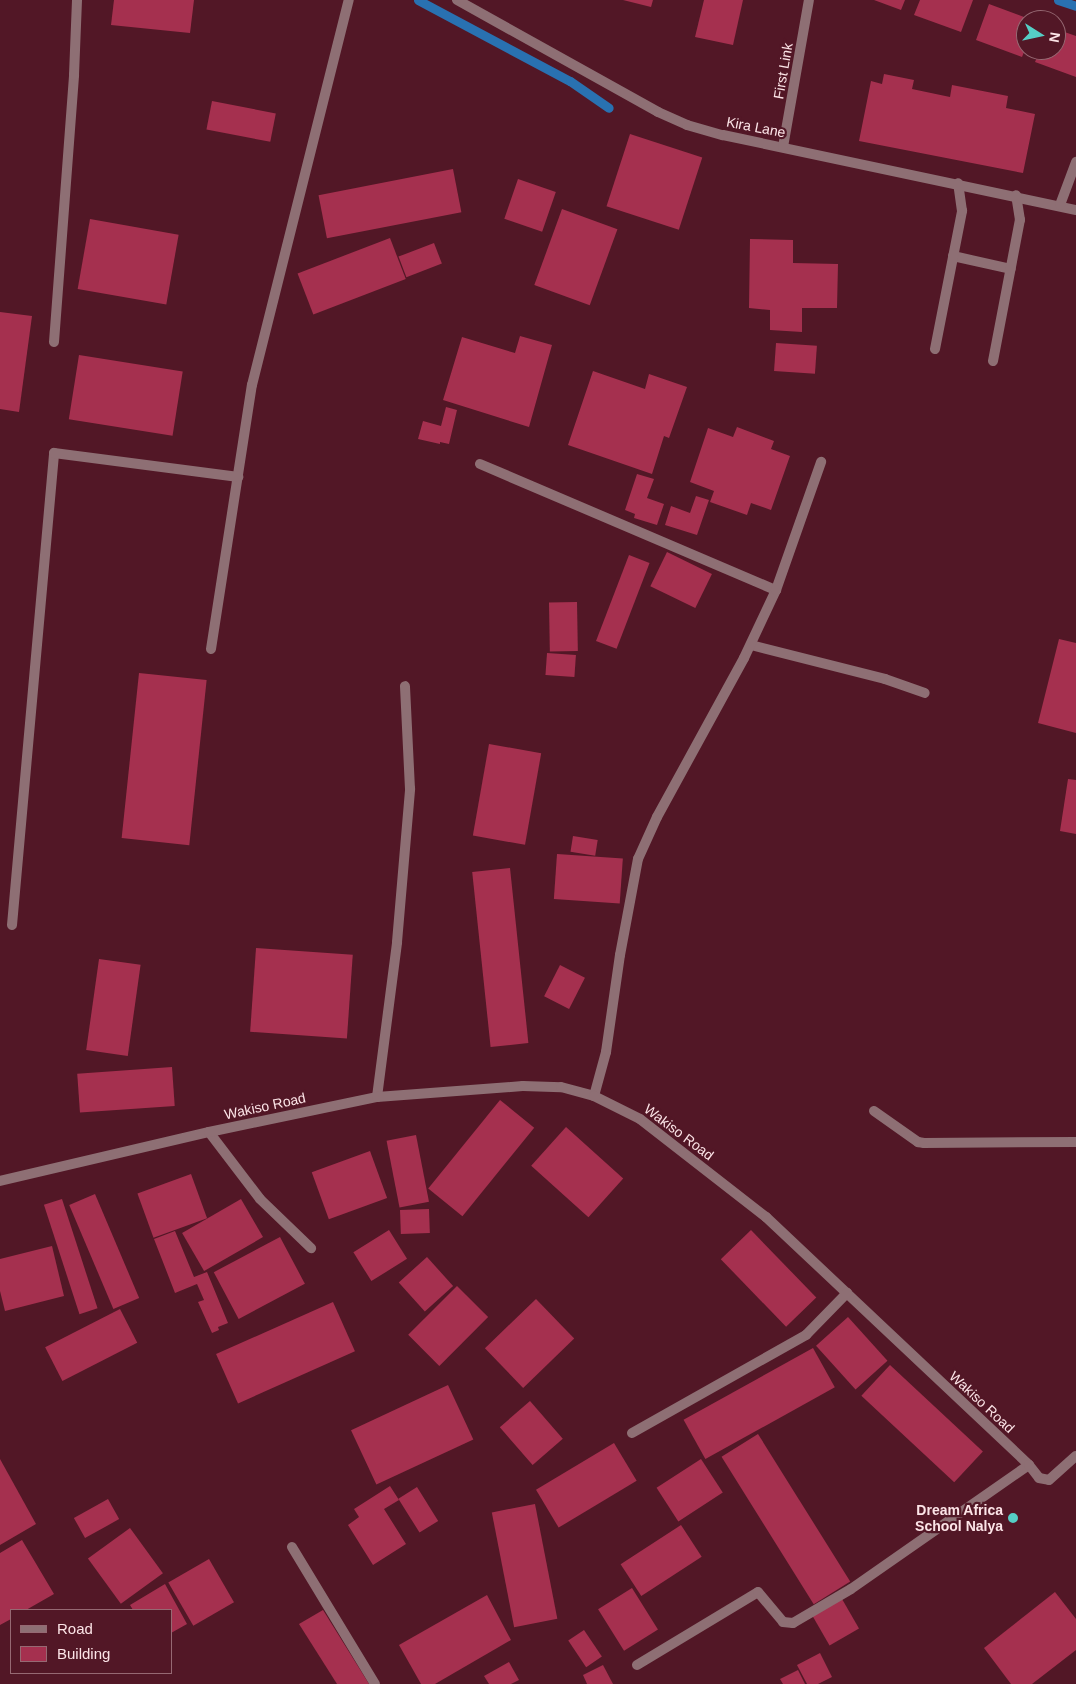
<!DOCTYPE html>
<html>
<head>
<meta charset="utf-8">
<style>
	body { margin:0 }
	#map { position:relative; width:1076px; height:1684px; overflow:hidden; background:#521726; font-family:Arial,sans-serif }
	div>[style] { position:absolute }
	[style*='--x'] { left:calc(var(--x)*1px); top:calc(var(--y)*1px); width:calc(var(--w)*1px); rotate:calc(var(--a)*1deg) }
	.stream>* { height:9px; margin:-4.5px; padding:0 4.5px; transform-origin:4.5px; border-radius:4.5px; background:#2971b1 }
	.building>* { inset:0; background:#a5304f; transform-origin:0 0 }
	.service>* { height:10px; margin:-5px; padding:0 5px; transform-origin:5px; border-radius:5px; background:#8e6f74 }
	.minor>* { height:10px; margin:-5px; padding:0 5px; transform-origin:5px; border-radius:5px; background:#8e6f74 }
	.dots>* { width:14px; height:14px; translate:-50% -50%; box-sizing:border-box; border:2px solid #521726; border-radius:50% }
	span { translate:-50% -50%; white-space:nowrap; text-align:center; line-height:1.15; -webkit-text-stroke:4.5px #521726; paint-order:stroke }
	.street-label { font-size:14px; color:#fce4e7 }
	.poi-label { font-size:14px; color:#fce4e7; font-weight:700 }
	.right { translate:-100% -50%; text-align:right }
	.legend { position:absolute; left:10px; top:1609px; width:162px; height:65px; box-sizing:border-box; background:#521726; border:1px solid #966973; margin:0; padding:6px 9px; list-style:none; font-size:15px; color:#fce4e7 }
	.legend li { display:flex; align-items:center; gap:10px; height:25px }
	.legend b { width:25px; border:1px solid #966973 }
	.north { position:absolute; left:1016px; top:10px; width:50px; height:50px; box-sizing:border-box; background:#521726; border:1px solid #966973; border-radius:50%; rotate:100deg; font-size:14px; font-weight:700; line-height:20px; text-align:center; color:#fce4e7 }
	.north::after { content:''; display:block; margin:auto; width:18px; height:22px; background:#55cec5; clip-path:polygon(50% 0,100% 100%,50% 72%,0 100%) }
</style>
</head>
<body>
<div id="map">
	<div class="stream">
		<div style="--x:418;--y:0;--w:172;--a:28.1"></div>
		<div style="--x:570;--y:81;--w:47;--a:34.7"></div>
		<div style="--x:1058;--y:0;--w:19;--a:18"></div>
	</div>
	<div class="building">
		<div style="clip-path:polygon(114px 0,194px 0,190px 33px,111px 25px)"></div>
		<div style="clip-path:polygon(623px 0,653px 0,651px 7px)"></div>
		<div style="clip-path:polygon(704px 0,743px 0,733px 45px,695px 37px)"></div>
		<div style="clip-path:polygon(874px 0,905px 0,901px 10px)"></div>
		<div style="clip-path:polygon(920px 0,973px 0,961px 32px,914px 15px)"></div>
		<div style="clip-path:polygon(989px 4px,1032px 20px,1026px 20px,1026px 47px,1022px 57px,976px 40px)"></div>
		<div style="clip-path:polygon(1056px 29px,1076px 36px,1076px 77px,1035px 62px,1040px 50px,1056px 50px)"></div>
		<div style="clip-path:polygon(884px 74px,914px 80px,912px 89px,950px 97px,952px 85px,1008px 96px,1006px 108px,1035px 114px,1023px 173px,859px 141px,871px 81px,882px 84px)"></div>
		<div style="left:212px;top:101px;width:65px;height:29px;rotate:11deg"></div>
		<div style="left:630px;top:134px;width:76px;height:76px;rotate:18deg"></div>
		<div style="left:453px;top:169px;width:44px;height:137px;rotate:79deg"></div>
		<div style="left:518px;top:179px;width:40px;height:42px;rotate:19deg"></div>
		<div style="left:562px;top:209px;width:59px;height:81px;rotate:20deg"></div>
		<div style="left:90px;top:219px;width:90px;height:71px;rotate:10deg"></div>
		<div style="left:390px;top:238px;width:44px;height:99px;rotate:69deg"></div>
		<div style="clip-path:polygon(750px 239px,793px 240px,793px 263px,838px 264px,837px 308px,802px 308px,802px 332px,770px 330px,770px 310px,749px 308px)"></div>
		<div style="left:434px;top:243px;width:22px;height:38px;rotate:69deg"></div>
		<div style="clip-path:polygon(0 312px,32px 316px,19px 412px,0 409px)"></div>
		<div style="clip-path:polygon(520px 336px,552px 345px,529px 427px,443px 400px,462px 337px,515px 353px)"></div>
		<div style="left:776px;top:343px;width:41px;height:28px;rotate:4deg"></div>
		<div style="left:79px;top:355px;width:105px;height:65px;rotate:9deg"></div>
		<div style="clip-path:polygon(593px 371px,645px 389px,649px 374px,687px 387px,669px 438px,664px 436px,652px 474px,568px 445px)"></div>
		<div style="clip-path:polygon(446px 407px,457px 410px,449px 444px,440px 442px,440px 444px,418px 439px,423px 421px,441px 426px)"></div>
		<div style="clip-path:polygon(737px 427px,774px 441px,771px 449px,790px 456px,771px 510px,751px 503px,747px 515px,710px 502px,714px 491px,690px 482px,708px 428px,733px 437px)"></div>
		<div style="clip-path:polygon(637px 474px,654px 479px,647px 498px,664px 504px,657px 525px,634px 518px,635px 514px,625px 510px)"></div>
		<div style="clip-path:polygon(696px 496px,709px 500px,697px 535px,665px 525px,671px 506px,690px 513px)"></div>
		<div style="left:667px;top:552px;width:50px;height:38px;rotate:26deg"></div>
		<div style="left:629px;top:555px;width:22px;height:92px;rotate:21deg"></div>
		<div style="left:577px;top:602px;width:49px;height:28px;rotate:89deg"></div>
		<div style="clip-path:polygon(1059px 639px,1076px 643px,1076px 733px,1038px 723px)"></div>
		<div style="left:547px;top:653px;width:29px;height:22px;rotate:4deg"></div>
		<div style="left:139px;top:673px;width:68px;height:166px;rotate:6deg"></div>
		<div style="left:489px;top:744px;width:53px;height:93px;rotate:10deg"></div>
		<div style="clip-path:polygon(1068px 779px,1076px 780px,1076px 834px,1060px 831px)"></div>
		<div style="left:573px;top:836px;width:25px;height:16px;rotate:9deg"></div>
		<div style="left:557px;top:854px;width:66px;height:45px;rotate:4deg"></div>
		<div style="left:510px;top:868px;width:176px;height:38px;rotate:84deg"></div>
		<div style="left:256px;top:948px;width:97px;height:84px;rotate:4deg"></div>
		<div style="left:99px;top:959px;width:42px;height:92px;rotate:8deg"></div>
		<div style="left:560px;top:965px;width:28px;height:35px;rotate:27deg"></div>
		<div style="left:172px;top:1067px;width:39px;height:95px;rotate:86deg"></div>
		<div style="left:500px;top:1100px;width:44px;height:114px;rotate:39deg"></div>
		<div style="left:566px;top:1127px;width:77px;height:52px;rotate:42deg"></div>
		<div style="left:416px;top:1135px;width:68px;height:30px;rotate:79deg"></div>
		<div style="left:370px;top:1151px;width:50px;height:62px;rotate:70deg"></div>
		<div style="left:191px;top:1174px;width:47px;height:57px;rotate:70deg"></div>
		<div style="left:95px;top:1194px;width:113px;height:28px;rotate:67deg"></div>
		<div style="left:62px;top:1199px;width:115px;height:19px;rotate:72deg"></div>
		<div style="left:241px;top:1199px;width:44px;height:68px;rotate:60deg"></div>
		<div style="left:429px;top:1209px;width:24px;height:29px;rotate:88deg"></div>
		<div style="left:389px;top:1230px;width:34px;height:42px;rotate:58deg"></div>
		<div style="left:751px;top:1230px;width:94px;height:42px;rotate:46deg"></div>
		<div style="clip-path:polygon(175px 1231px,194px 1277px,207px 1272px,228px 1323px,218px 1327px,219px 1330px,212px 1333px,198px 1302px,204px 1300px,197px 1284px,175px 1293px,154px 1239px)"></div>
		<div style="left:280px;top:1237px;width:53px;height:75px;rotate:62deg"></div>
		<div style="clip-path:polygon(52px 1246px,64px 1296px,5px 1311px,0 1291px,0 1259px)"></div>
		<div style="left:427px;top:1257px;width:39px;height:38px;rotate:48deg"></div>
		<div style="left:457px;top:1286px;width:44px;height:69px;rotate:45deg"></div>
		<div style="left:536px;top:1299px;width:55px;height:71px;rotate:46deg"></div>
		<div style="left:333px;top:1302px;width:54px;height:128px;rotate:66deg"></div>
		<div style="left:120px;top:1309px;width:38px;height:84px;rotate:63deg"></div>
		<div style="left:848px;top:1317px;width:59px;height:43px;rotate:48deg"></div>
		<div style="left:813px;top:1348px;width:45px;height:148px;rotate:61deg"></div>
		<div style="left:890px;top:1365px;width:127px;height:42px;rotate:43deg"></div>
		<div style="left:448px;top:1385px;width:60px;height:107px;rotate:65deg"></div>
		<div style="left:530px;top:1401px;width:50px;height:40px;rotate:49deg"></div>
		<div style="left:758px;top:1434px;width:174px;height:43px;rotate:58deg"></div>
		<div style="left:614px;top:1443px;width:44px;height:91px;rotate:59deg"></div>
		<div style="clip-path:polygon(0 1459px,36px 1524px,0 1545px)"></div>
		<div style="left:701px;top:1459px;width:40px;height:53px;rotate:57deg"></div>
		<div style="clip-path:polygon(390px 1486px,399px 1500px,384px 1509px,406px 1544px,373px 1565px,348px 1525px,359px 1517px,354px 1509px)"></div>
		<div style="left:417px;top:1487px;width:40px;height:22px;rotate:58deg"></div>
		<div style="left:108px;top:1499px;width:23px;height:39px;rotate:61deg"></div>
		<div style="left:535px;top:1504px;width:117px;height:44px;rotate:79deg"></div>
		<div style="left:681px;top:1525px;width:38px;height:72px;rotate:57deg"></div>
		<div style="left:130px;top:1528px;width:56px;height:52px;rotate:54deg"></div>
		<div style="clip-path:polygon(22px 1540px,54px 1594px,26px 1610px,11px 1610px,11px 1619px,0 1625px,0 1553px)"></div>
		<div style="left:209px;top:1559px;width:50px;height:47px;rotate:60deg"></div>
		<div style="clip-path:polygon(165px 1584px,187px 1624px,171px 1633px,171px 1610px,133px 1610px,130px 1605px)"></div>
		<div style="left:632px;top:1588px;width:49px;height:40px;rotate:58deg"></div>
		<div style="clip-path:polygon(1055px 1592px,1076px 1619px,1076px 1650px,1032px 1684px,1011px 1684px,984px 1648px)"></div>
		<div style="clip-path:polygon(487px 1595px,511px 1640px,435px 1684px,421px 1684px,399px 1645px)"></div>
		<div style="left:842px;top:1599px;width:34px;height:34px;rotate:60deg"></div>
		<div style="clip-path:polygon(323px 1610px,369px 1684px,337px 1684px,299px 1624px)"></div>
		<div style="left:584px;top:1630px;width:32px;height:19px;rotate:56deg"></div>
		<div style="clip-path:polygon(820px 1653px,832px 1677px,818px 1684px,807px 1684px,797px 1665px)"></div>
		<div style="clip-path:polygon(509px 1662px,519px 1680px,511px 1684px,489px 1684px,484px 1676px)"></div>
		<div style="clip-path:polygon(603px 1665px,613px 1684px,587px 1684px,583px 1675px)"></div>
		<div style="clip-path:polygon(798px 1670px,805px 1684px,783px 1684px,780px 1679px)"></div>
	</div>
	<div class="service">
		<div style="--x:953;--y:256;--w:59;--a:12.6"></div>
		<div style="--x:935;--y:349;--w:141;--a:-78.9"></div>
		<div style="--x:962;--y:211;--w:28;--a:-98"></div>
		<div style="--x:993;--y:361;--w:144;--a:-79.2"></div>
		<div style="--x:1020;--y:220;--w:25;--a:-99"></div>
		<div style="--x:751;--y:645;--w:138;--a:14.2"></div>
		<div style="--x:885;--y:679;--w:42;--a:19.3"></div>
		<div style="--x:377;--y:1097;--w:156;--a:-82.6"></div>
		<div style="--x:397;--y:942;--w:154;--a:-85.1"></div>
		<div style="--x:410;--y:789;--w:103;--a:-92.8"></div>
		<div style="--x:637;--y:1665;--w:141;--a:-31.1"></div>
		<div style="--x:758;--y:1592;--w:39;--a:50"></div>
		<div style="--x:783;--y:1622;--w:10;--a:6"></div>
		<div style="--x:793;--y:1623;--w:67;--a:-30.4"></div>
		<div style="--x:851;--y:1589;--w:217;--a:-34.9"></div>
	</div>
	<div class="minor">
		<div style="--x:457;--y:0;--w:230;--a:29.1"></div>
		<div style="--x:658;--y:112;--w:32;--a:24"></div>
		<div style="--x:687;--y:125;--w:37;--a:16"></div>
		<div style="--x:723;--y:135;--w:361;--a:12"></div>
		<div style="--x:783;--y:147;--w:149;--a:-80"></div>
		<div style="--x:1060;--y:205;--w:46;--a:-69.6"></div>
		<div style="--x:54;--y:342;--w:268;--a:-85.7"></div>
		<div style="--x:74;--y:75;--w:75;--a:-87.7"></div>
		<div style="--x:480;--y:464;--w:322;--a:23.1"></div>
		<div style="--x:211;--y:649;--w:267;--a:-81.2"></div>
		<div style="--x:252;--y:385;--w:397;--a:-75.9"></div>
		<div style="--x:12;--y:925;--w:474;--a:-84.9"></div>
		<div style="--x:54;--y:453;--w:186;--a:7.4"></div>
		<div style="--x:594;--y:1096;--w:46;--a:-74.7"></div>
		<div style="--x:606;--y:1052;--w:98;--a:-81.8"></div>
		<div style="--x:620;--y:955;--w:98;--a:-79.4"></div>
		<div style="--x:638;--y:859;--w:46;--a:-65.7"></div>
		<div style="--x:657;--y:817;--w:181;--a:-61.3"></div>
		<div style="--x:744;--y:658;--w:75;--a:-64.8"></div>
		<div style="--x:776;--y:590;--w:136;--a:-70.6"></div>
		<div style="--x:874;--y:1111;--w:54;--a:35.2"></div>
		<div style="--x:918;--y:1142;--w:6;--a:9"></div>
		<div style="--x:924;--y:1143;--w:152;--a:-0.4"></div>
		<div style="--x:209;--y:1132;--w:84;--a:52.7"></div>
		<div style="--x:260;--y:1199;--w:71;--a:43.9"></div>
		<div style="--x:0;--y:1181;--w:215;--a:-13.2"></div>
		<div style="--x:209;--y:1132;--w:172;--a:-11.8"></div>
		<div style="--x:377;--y:1097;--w:146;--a:-4.3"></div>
		<div style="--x:523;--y:1086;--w:38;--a:2"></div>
		<div style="--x:561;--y:1087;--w:34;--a:15"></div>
		<div style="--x:594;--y:1096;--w:51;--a:26.6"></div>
		<div style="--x:640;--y:1119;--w:160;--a:37.9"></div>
		<div style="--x:766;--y:1217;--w:361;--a:43.3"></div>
		<div style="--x:1029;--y:1465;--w:16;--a:52"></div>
		<div style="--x:1039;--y:1478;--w:10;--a:11"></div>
		<div style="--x:1049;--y:1480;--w:36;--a:-42"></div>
		<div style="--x:632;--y:1433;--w:200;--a:-29.4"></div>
		<div style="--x:806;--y:1335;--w:59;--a:-45.7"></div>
		<div style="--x:292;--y:1547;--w:160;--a:58.8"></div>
	</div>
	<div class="dots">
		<div style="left:1013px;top:1518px;background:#55cec5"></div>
	</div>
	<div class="street-label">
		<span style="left:783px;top:71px;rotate:-80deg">First Link</span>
		<span style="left:756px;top:127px;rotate:11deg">Kira Lane</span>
		<span style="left:265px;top:1106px;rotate:-12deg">Wakiso Road</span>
		<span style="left:679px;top:1132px;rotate:37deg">Wakiso Road</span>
		<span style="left:982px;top:1402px;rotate:43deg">Wakiso Road</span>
	</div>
	<div class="poi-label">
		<span class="right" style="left:1003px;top:1518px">Dream Africa<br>School Nalya</span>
	</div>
	<ul class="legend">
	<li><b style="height:6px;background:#8e6f74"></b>Road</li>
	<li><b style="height:14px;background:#a5304f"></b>Building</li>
	</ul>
	<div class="north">N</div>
</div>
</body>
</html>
